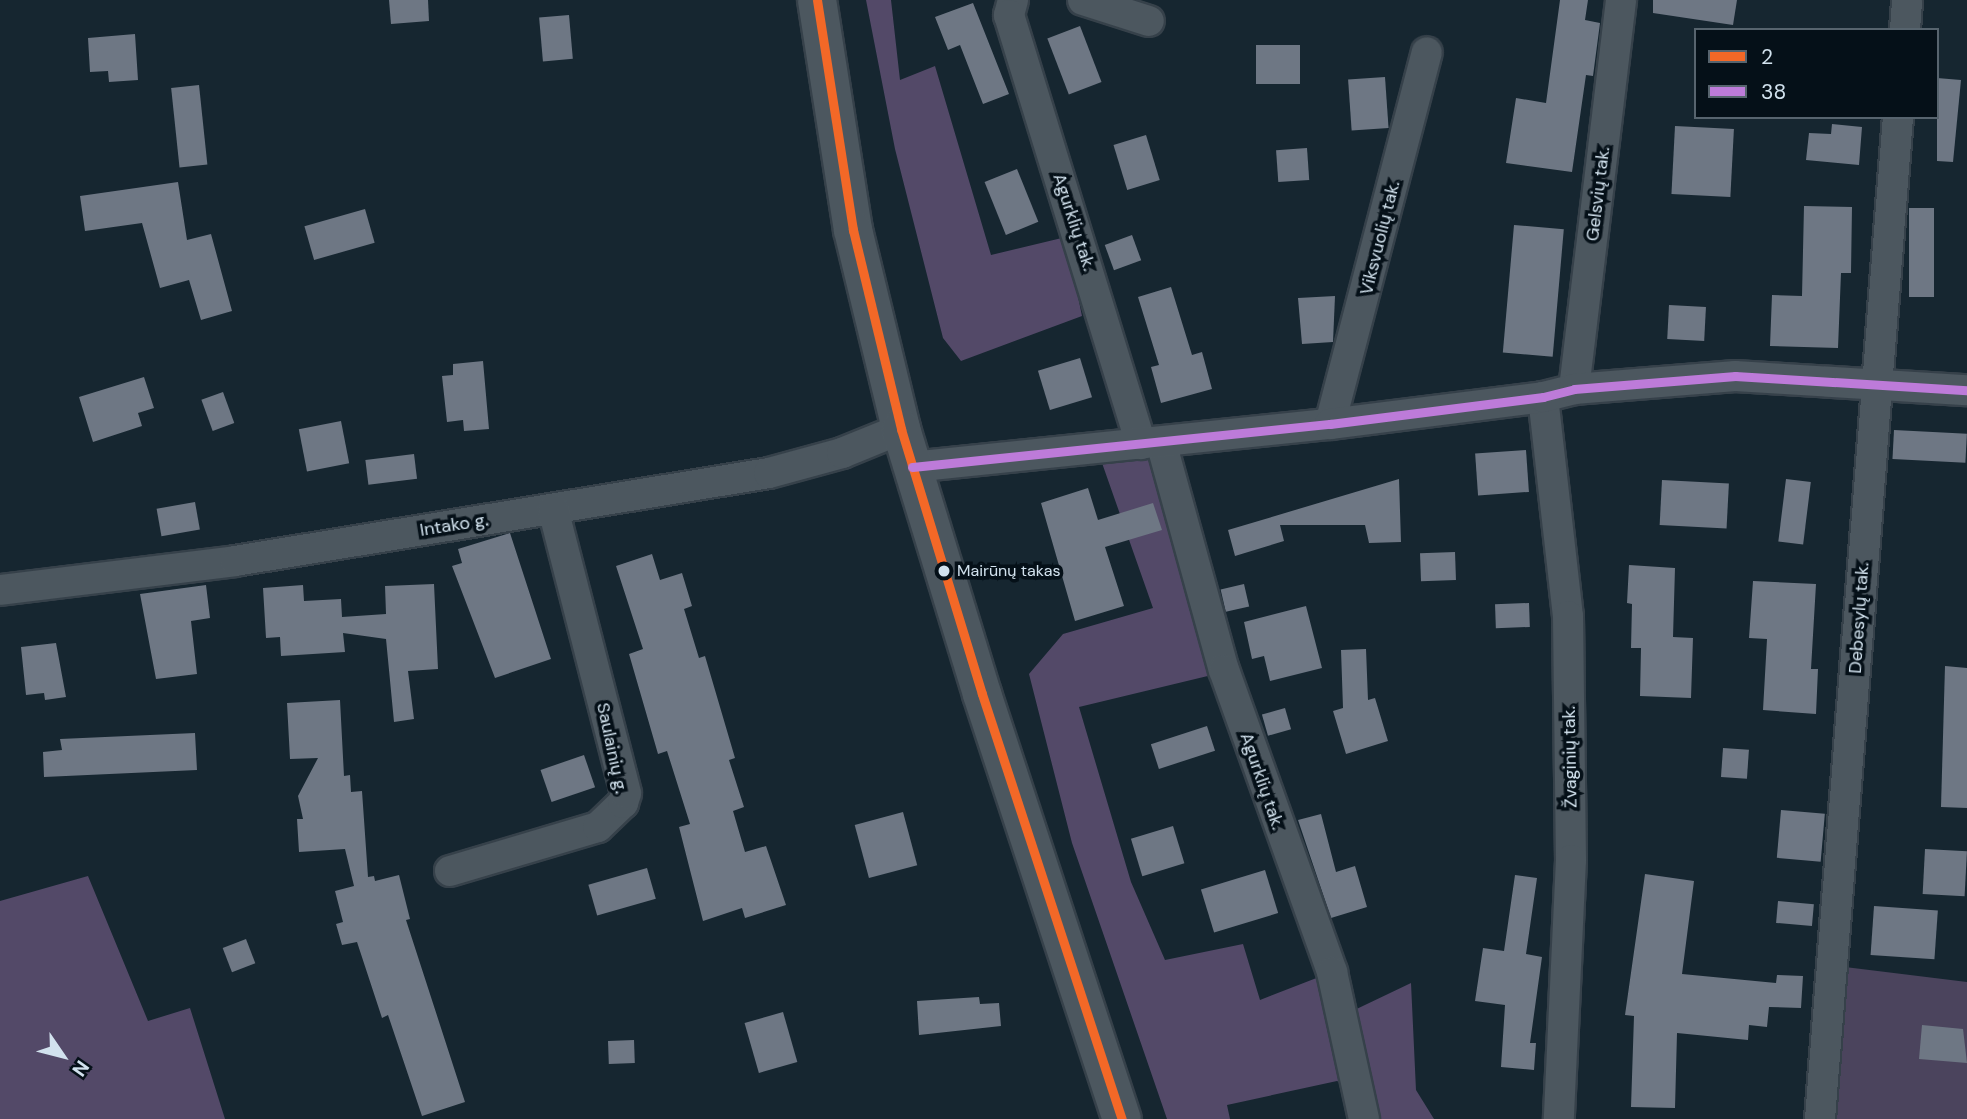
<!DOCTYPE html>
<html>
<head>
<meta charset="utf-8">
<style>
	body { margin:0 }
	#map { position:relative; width:1967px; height:1119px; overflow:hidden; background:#162630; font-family:"DM Sans",sans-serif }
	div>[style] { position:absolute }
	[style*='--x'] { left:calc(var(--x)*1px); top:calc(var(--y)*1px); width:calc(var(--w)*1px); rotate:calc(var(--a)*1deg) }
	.green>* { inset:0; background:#4b445d }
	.forest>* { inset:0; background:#534968 }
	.building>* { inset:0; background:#6e7784; transform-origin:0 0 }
	.roads { filter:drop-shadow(2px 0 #36414a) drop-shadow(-2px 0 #36414a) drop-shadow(0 2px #36414a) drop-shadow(0 -2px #36414a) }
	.street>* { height:30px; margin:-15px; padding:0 15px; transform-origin:15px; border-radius:15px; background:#4c575f }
	.secondary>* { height:38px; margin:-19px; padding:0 19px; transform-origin:19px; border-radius:19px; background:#4c575f }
	.bus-1>* { height:9px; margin:-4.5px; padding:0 4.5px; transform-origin:4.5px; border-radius:4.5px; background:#f36827 }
	.bus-2>* { height:9px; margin:-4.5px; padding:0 4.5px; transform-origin:4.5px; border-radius:4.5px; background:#bd7bd9 }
	.dots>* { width:19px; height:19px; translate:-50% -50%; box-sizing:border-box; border:4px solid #051018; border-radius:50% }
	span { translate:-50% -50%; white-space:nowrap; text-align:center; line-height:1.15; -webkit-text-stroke:7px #051018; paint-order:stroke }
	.bus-label { font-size:16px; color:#d2e2ee }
	.left { translate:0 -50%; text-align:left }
	.street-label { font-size:18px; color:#d2e2ee }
	.legend { position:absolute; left:1694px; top:28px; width:245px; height:91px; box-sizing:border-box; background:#051018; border:2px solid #57646e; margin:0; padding:9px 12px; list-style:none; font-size:21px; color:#d2e2ee }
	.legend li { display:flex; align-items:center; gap:14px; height:35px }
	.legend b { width:35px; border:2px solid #57646e }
	.north { position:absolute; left:28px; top:1021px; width:70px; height:70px; -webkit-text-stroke:5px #051018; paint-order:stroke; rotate:125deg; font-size:19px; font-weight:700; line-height:28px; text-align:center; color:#d2e2ee }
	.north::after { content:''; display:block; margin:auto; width:24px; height:32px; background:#d2e2ee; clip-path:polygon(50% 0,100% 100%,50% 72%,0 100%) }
</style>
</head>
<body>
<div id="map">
	<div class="green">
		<div style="clip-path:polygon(1845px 967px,1967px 982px,1967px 1119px,1832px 1119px)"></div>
	</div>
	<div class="forest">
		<div style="clip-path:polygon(866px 0,891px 0,900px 80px,935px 66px,991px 255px,1066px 237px,1082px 316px,961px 361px,943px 338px,895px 149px)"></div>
		<div style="clip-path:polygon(1159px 458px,1216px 674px,1079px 707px,1131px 882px,1165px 960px,1243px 944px,1260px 1000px,1332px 972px,1344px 1015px,1411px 983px,1416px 1090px,1434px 1119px,1364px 1119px,1358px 1092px,1337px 1081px,1227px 1105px,1230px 1119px,1167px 1119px,1072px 843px,1029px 674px,1063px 634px,1153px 608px,1102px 463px)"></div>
		<div style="clip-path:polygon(88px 876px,148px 1021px,190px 1008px,225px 1119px,0 1119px,0 901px)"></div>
	</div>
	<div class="building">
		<div style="clip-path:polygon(389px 0,428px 0,429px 21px,391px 24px)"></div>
		<div style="clip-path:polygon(1560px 0,1588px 0,1585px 20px,1600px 23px,1593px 76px,1586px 75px,1572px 172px,1506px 163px,1516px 98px,1546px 103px)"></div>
		<div style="clip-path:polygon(1653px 0,1737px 0,1733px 25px,1653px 13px)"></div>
		<div style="clip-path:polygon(973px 3px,1009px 94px,983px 104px,960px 45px,948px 50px,935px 17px)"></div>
		<div style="left:569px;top:15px;width:44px;height:30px;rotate:85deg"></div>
		<div style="left:1080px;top:26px;width:60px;height:35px;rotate:69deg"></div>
		<div style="clip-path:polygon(135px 34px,138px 80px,109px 82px,108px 71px,90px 72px,88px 38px)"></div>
		<div style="left:1256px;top:45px;width:44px;height:39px"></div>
		<div style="left:1385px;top:77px;width:51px;height:37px;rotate:86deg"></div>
		<div style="clip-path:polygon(1937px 78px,1961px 80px,1953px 162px,1937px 161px)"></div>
		<div style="left:199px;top:85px;width:80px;height:28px;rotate:84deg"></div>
		<div style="clip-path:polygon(1832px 124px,1862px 127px,1859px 165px,1806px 160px,1809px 133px,1831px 134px)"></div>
		<div style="left:1675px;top:126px;width:59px;height:68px;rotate:3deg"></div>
		<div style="left:1146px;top:135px;width:47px;height:34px;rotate:73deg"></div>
		<div style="left:1307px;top:148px;width:32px;height:31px;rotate:86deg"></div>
		<div style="left:1017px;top:169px;width:57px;height:35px;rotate:68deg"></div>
		<div style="clip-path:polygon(178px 182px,187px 240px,211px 234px,232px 311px,201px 320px,189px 280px,160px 288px,142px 223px,85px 231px,80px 196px)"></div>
		<div style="clip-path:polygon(1804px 206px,1852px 207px,1851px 273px,1841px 273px,1838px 348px,1770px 346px,1772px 295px,1802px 296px)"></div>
		<div style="left:1909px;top:208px;width:25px;height:89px"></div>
		<div style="left:365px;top:209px;width:35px;height:63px;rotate:74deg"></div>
		<div style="left:1514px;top:225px;width:50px;height:128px;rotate:5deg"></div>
		<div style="left:1132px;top:235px;width:27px;height:29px;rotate:70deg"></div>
		<div style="clip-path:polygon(1171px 287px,1192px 355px,1202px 352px,1212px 389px,1161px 403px,1151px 367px,1159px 365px,1138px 297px)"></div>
		<div style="clip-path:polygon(1335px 296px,1333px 342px,1302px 344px,1298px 298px)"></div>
		<div style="left:1669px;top:305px;width:37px;height:34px;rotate:3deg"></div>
		<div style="left:1080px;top:358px;width:41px;height:44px;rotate:73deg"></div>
		<div style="clip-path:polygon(483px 361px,489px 429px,464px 431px,463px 420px,447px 422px,442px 376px,453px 375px,453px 364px)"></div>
		<div style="clip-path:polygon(144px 377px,154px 408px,138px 413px,142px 426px,93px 442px,79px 397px)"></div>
		<div style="left:223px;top:392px;width:33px;height:23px;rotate:70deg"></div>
		<div style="left:341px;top:421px;width:43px;height:43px;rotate:79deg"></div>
		<div style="left:1894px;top:430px;width:73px;height:29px;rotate:3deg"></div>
		<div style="left:1526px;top:450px;width:42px;height:51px;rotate:86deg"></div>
		<div style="left:414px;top:454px;width:25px;height:49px;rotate:83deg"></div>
		<div style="clip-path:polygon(1399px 479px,1401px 542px,1369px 543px,1365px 525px,1280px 525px,1284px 541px,1235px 556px,1228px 530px)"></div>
		<div style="left:1786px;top:479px;width:25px;height:63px;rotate:7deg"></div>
		<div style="left:1662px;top:480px;width:67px;height:45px;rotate:3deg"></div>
		<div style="clip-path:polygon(1088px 488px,1098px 520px,1153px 503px,1162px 530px,1105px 547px,1124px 606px,1075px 621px,1041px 503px)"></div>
		<div style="left:195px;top:502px;width:28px;height:39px;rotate:80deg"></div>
		<div style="clip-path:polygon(510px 533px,551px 659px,495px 678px,452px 566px,462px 563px,458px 549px)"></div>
		<div style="left:1455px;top:552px;width:28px;height:35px;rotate:88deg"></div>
		<div style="clip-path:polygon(652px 554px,660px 580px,682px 573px,692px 606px,684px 609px,699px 658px,705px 656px,735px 758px,729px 760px,744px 807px,733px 811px,745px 852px,766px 846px,786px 905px,745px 918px,742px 908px,703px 921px,679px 827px,690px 824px,667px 751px,658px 754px,629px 654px,643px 649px,616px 566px)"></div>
		<div style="clip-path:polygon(1629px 565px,1675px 568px,1673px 637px,1693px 638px,1691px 698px,1640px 696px,1641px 648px,1631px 648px,1632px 604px,1627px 603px)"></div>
		<div style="clip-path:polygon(1753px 581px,1816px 584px,1811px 669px,1818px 669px,1816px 714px,1763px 710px,1767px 639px,1749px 638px)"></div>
		<div style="clip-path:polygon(434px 584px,438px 669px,408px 671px,414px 719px,394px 722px,386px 639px,343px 633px,345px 652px,281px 656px,280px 637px,266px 638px,263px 588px,303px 585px,304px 601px,341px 599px,342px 617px,386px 614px,385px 586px)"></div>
		<div style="left:1244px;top:584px;width:23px;height:24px;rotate:77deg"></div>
		<div style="clip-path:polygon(206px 585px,210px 618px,191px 621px,197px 674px,156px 679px,140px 594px)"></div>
		<div style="left:1529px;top:603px;width:24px;height:34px;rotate:88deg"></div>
		<div style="clip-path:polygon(1306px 606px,1322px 668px,1270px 681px,1264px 656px,1252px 659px,1244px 622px)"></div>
		<div style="clip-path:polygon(56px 643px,66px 697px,45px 700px,44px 693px,26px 695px,21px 647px)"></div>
		<div style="clip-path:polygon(1366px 649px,1368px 700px,1375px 698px,1388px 741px,1346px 754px,1333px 711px,1343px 708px,1341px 650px)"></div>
		<div style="clip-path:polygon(1945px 666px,1967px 668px,1967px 808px,1941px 807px)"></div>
		<div style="clip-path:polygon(340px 700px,344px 776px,350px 775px,351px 792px,362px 791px,368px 877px,374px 876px,375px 881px,399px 875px,410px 919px,406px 920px,465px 1102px,422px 1116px,388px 1015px,382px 1018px,357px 942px,342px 945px,336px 924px,343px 922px,335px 891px,354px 886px,345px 849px,299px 852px,297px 819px,303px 819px,298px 796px,318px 758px,290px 759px,287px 703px)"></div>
		<div style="left:1285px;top:708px;width:22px;height:24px;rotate:74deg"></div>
		<div style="left:1207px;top:726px;width:26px;height:59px;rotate:72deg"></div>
		<div style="clip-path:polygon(195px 733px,197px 770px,44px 777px,43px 752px,62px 750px,60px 739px)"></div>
		<div style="left:1723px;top:748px;width:26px;height:29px;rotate:4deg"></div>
		<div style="left:584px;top:755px;width:34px;height:46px;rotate:71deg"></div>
		<div style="left:1781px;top:810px;width:44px;height:48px;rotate:5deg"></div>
		<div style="left:903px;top:812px;width:55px;height:50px;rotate:75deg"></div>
		<div style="clip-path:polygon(1321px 814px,1336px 872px,1355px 866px,1367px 907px,1331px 918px,1298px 820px)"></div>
		<div style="left:1173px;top:826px;width:39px;height:44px;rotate:73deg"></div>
		<div style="left:1925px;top:849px;width:42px;height:45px;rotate:3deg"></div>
		<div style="left:647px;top:868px;width:32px;height:61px;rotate:74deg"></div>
		<div style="left:1265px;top:870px;width:45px;height:67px;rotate:73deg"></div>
		<div style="clip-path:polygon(1645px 874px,1694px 881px,1682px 974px,1776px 983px,1777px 975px,1803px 976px,1801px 1008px,1769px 1007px,1767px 1027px,1749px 1025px,1748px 1040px,1677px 1033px,1675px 1108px,1631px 1107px,1634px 1016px,1625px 1015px)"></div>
		<div style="clip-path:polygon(1515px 875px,1537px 878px,1526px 954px,1542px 957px,1530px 1043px,1536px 1043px,1534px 1070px,1501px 1067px,1505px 1005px,1475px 1001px,1483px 948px,1504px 951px)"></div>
		<div style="left:1778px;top:901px;width:36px;height:22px;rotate:5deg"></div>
		<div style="left:1874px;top:906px;width:64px;height:49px;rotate:4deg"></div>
		<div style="left:246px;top:939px;width:26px;height:25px;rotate:69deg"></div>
		<div style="clip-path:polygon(979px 997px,980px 1004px,999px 1003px,1001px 1026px,919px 1035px,917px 1001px)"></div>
		<div style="left:783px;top:1012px;width:52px;height:40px;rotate:74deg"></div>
		<div style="clip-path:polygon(1922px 1025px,1963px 1029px,1967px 1063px,1919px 1059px)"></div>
		<div style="left:634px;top:1040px;width:23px;height:26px;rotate:88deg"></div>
	</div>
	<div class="roads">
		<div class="street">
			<div style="--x:1013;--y:0;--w:16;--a:105"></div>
			<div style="--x:1009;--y:15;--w:449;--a:72.9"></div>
			<div style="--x:1083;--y:0;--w:69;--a:17.7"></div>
			<div style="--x:1905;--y:30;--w:30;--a:-86"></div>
			<div style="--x:1574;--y:389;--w:392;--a:-83.1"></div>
			<div style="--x:1543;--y:397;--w:220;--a:83.5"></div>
			<div style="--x:1568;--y:616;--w:244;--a:89.3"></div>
			<div style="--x:1571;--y:860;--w:259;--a:92.7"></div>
			<div style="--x:1330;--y:424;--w:384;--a:-75.4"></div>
			<div style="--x:1161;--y:442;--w:237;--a:74.6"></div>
			<div style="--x:1224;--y:670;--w:321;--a:70.3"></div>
			<div style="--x:1332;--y:972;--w:150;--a:77.7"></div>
			<div style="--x:912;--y:467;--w:420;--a:-5.9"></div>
			<div style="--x:1330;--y:424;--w:215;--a:-7.2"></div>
			<div style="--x:1543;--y:397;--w:32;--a:-14"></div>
			<div style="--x:1574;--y:389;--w:162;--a:-4.6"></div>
			<div style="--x:1735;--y:376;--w:232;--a:3.5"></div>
			<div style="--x:0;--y:590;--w:237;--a:-7"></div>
			<div style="--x:235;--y:561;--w:541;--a:-9.36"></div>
			<div style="--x:769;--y:473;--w:76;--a:-15.3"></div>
			<div style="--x:842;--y:453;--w:64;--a:-22.1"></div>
			<div style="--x:450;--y:871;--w:154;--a:-16.6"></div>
			<div style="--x:598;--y:827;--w:35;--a:-44"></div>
			<div style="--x:623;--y:803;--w:10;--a:-73"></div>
			<div style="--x:626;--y:793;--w:293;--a:-104.4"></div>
			<div style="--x:1820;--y:1119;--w:1005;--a:-85.55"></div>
		</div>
		<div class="secondary">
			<div style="--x:817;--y:0;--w:233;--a:81.1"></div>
			<div style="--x:853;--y:230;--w:205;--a:76.4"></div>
			<div style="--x:901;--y:429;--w:277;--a:73"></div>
			<div style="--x:982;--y:694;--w:447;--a:71.8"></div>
		</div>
	</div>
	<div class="bus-1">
		<div style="--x:817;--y:0;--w:233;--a:81.1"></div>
		<div style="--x:853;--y:230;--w:205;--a:76.4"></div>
		<div style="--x:901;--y:429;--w:277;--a:73"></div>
		<div style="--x:982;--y:694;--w:447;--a:71.8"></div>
	</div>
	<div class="bus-2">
		<div style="--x:912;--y:467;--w:420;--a:-5.9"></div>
		<div style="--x:1330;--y:424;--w:215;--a:-7.2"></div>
		<div style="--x:1543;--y:397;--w:32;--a:-14"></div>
		<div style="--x:1574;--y:389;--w:162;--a:-4.6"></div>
		<div style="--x:1735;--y:376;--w:232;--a:3.5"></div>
	</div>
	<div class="dots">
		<div style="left:944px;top:571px;background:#d2e2ee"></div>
	</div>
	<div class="bus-label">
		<span class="left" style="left:957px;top:571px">Mairūnų takas</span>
	</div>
	<div class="street-label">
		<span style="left:1598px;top:194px;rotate:-83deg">Gelsvių tak.</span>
		<span style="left:1074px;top:222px;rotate:72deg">Agurklių tak.</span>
		<span style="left:1380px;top:238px;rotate:-76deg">Viksvuolių tak.</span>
		<span style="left:454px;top:525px;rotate:-9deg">Intako g.</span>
		<span style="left:1859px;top:618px;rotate:-86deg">Debesylų tak.</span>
		<span style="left:612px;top:748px;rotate:78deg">Saulainių g.</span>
		<span style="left:1570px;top:757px;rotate:-91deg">Žvaginių tak.</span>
		<span style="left:1262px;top:781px;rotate:71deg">Agurklių tak.</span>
	</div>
	<ul class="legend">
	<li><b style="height:9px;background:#f36827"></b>2</li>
	<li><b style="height:9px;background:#bd7bd9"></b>38</li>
	</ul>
	<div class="north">N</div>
</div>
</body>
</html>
